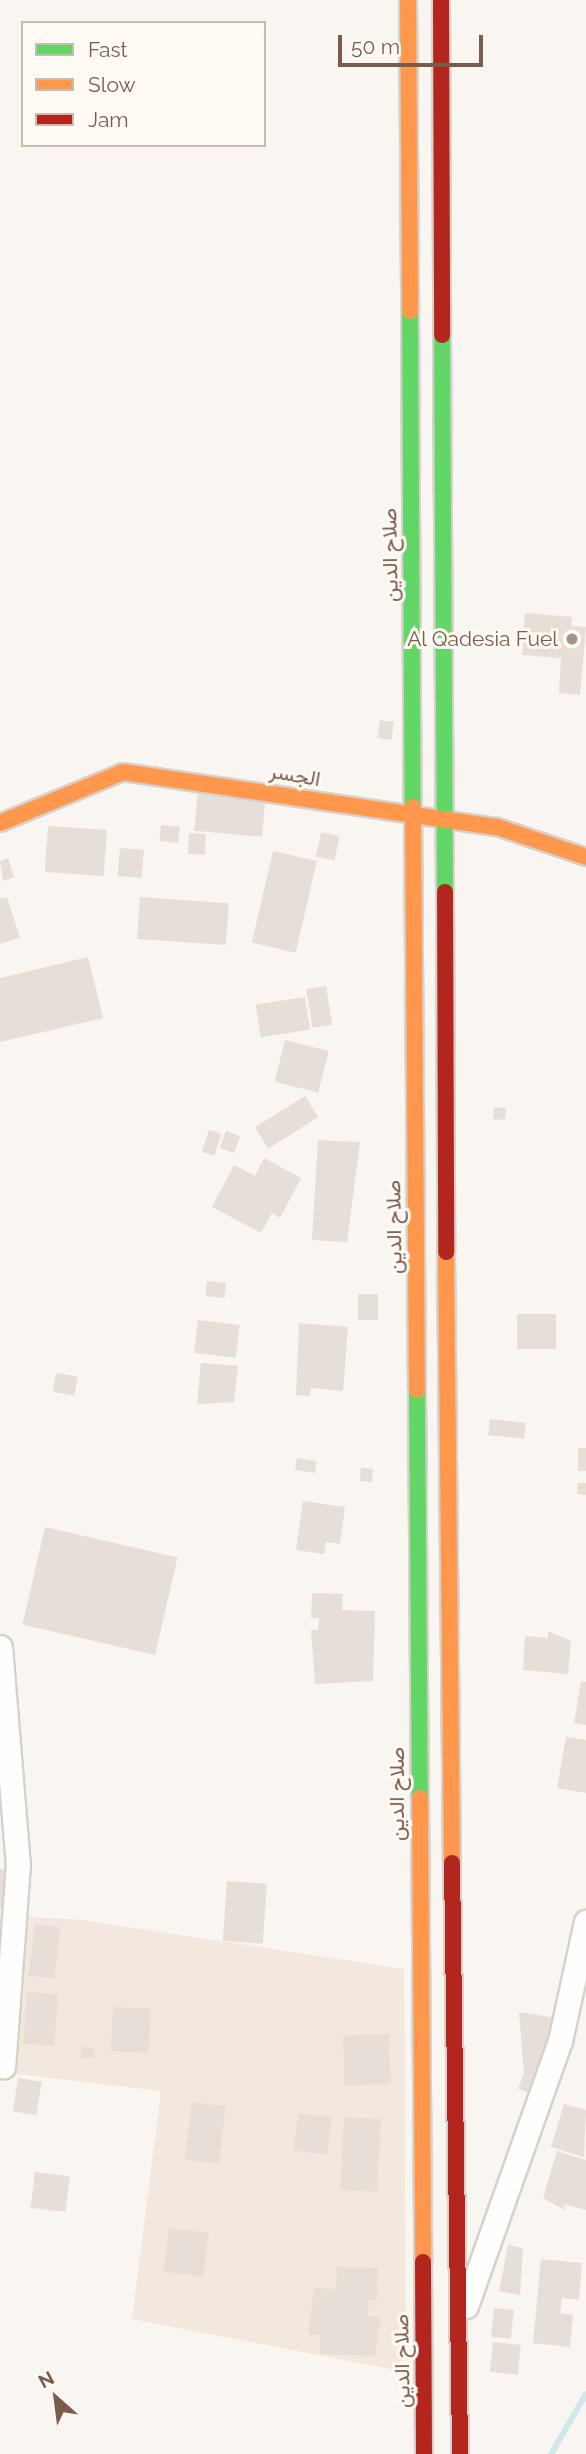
<!DOCTYPE html>
<html>
<head>
<meta charset="utf-8">
<style>
	body { margin:0 }
	#map { position:relative; width:586px; height:2454px; overflow:hidden; background:#f9f5f0; font-family:Raleway,Vazirmatn,sans-serif }
	div>[style] { position:absolute }
	[style*='--x'] { left:calc(var(--x)*1px); top:calc(var(--y)*1px); width:calc(var(--w)*1px); rotate:calc(var(--a)*1deg) }
	.residential>* { inset:0; background:#f2e8de }
	.stream>* { height:6px; margin:-3px; padding:0 3px; transform-origin:3px; border-radius:3px; background:#d0e8ea }
	.building>* { inset:0; background:#e6ded7; transform-origin:0 0 }
	.roads { filter:drop-shadow(2px 0 #d7d1cb) drop-shadow(-2px 0 #d7d1cb) drop-shadow(0 2px #d7d1cb) drop-shadow(0 -2px #d7d1cb) }
	.street>* { height:23px; margin:-11.5px; padding:0 11.5px; transform-origin:11.5px; border-radius:11.5px; background:#fefefd }
	.fast>* { height:16px; margin:-8px; padding:0 8px; transform-origin:8px; border-radius:8px; background:#63d668 }
	.slow>* { height:16px; margin:-8px; padding:0 8px; transform-origin:8px; border-radius:8px; background:#ff974d }
	.jam>* { height:16px; margin:-8px; padding:0 8px; transform-origin:8px; border-radius:8px; background:#b3261e }
	.dots>* { width:19px; height:19px; translate:-50% -50%; box-sizing:border-box; border:4px solid #fffaf3; border-radius:50% }
	span { translate:-50% -50%; white-space:nowrap; text-align:center; line-height:1.15; -webkit-text-stroke:6px #fffaf3; paint-order:stroke }
	.street-label { font-size:21px; color:#7a5c4d }
	.poi-label { font-size:21px; color:#7a5c4d }
	.right { translate:-100% -50%; text-align:right }
	.legend { position:absolute; left:21px; top:21px; width:245px; height:126px; box-sizing:border-box; background:#fffaf3; border:2px solid #cabbb1; margin:0; padding:9px 12px; list-style:none; font-size:21px; color:#7a5c4d }
	.legend li { display:flex; align-items:center; gap:14px; height:35px }
	.legend b { width:35px; border:2px solid #cabbb1 }
	.north { position:absolute; left:21px; top:2363px; width:70px; height:70px; -webkit-text-stroke:5px #fffaf3; paint-order:stroke; rotate:332deg; font-size:19px; font-weight:700; line-height:28px; text-align:center; color:#7a5c4d }
	.north::after { content:''; display:block; margin:auto; width:24px; height:32px; background:#7a5c4d; clip-path:polygon(50% 0,100% 100%,50% 72%,0 100%) }
	.scale { position:absolute; left:338px; top:35px; width:145px; height:32px; box-sizing:border-box; border:4px solid #7a5c4d; border-top:0; padding-left:9px; font-size:21px; line-height:24px; white-space:nowrap; color:#7a5c4d; -webkit-text-stroke:5px #fffaf3; paint-order:stroke }
</style>
</head>
<body>
<div id="map">
	<div class="residential">
		<div style="clip-path:polygon(0 1915px,81px 1920px,404px 1969px,406px 2372px,132px 2319px,161px 2091px,0 2072px)"></div>
	</div>
	<div class="stream">
		<div style="--x:551;--y:2454;--w:69;--a:-59.7"></div>
	</div>
	<div class="building">
		<div style="clip-path:polygon(525px 613px,572px 617px,571px 626px,586px 627px,580px 695px,559px 693px,561px 658px,522px 655px)"></div>
		<div style="left:380px;top:720px;width:14px;height:18px;rotate:8deg"></div>
		<div style="left:198px;top:789px;width:68px;height:42px;rotate:5deg"></div>
		<div style="left:161px;top:825px;width:19px;height:16px;rotate:6deg"></div>
		<div style="left:48px;top:826px;width:59px;height:46px;rotate:4deg"></div>
		<div style="left:321px;top:832px;width:19px;height:25px;rotate:12deg"></div>
		<div style="left:189px;top:833px;width:17px;height:21px;rotate:3deg"></div>
		<div style="left:120px;top:848px;width:24px;height:28px;rotate:5deg"></div>
		<div style="left:273px;top:851px;width:45px;height:94px;rotate:13deg"></div>
		<div style="clip-path:polygon(8px 858px,14px 877px,3px 881px,0 861px)"></div>
		<div style="clip-path:polygon(7px 897px,20px 938px,0 944px,0 899px)"></div>
		<div style="left:140px;top:897px;width:89px;height:42px;rotate:4deg"></div>
		<div style="clip-path:polygon(88px 957px,103px 1018px,0 1042px,0 978px)"></div>
		<div style="left:326px;top:986px;width:39px;height:20px;rotate:81deg"></div>
		<div style="left:305px;top:997px;width:33px;height:50px;rotate:81deg"></div>
		<div style="left:285px;top:1040px;width:45px;height:43px;rotate:14deg"></div>
		<div style="left:305px;top:1096px;width:25px;height:59px;rotate:58deg"></div>
		<div style="left:494px;top:1107px;width:12px;height:12px;rotate:5deg"></div>
		<div style="left:209px;top:1130px;width:13px;height:23px;rotate:18deg"></div>
		<div style="left:226px;top:1131px;width:15px;height:18px;rotate:20deg"></div>
		<div style="clip-path:polygon(318px 1140px,360px 1142px,347px 1242px,312px 1240px)"></div>
		<div style="clip-path:polygon(264px 1158px,301px 1178px,280px 1218px,272px 1213px,261px 1233px,212px 1207px,234px 1165px,255px 1176px)"></div>
		<div style="left:207px;top:1281px;width:19px;height:15px;rotate:6deg"></div>
		<div style="left:358px;top:1294px;width:20px;height:26px"></div>
		<div style="left:517px;top:1314px;width:39px;height:35px"></div>
		<div style="left:198px;top:1320px;width:42px;height:33px;rotate:7deg"></div>
		<div style="clip-path:polygon(299px 1323px,348px 1327px,343px 1391px,311px 1388px,310px 1396px,296px 1395px)"></div>
		<div style="clip-path:polygon(201px 1363px,238px 1366px,234px 1402px,197px 1404px)"></div>
		<div style="left:56px;top:1373px;width:22px;height:19px;rotate:10deg"></div>
		<div style="left:490px;top:1419px;width:36px;height:16px;rotate:6deg"></div>
		<div style="left:578px;top:1448px;width:8px;height:23px"></div>
		<div style="left:297px;top:1458px;width:20px;height:12px;rotate:9deg"></div>
		<div style="left:361px;top:1468px;width:12px;height:13px;rotate:5deg"></div>
		<div style="clip-path:polygon(578px 1483px,586px 1483px,586px 1495px,577px 1494px)"></div>
		<div style="clip-path:polygon(303px 1501px,345px 1507px,340px 1544px,326px 1542px,324px 1554px,296px 1550px)"></div>
		<div style="left:45px;top:1527px;width:136px;height:100px;rotate:13deg"></div>
		<div style="clip-path:polygon(312px 1593px,343px 1594px,342px 1610px,375px 1611px,373px 1681px,315px 1684px,311px 1630px,318px 1630px,319px 1618px,311px 1618px)"></div>
		<div style="clip-path:polygon(548px 1631px,571px 1641px,568px 1674px,523px 1670px,525px 1636px,548px 1638px)"></div>
		<div style="clip-path:polygon(581px 1681px,586px 1682px,586px 1725px,574px 1723px)"></div>
		<div style="clip-path:polygon(566px 1737px,586px 1740px,586px 1793px,557px 1788px)"></div>
		<div style="clip-path:polygon(0 1869px,7px 1869px,5px 1909px,0 1908px)"></div>
		<div style="left:227px;top:1881px;width:40px;height:60px;rotate:4deg"></div>
		<div style="left:35px;top:1924px;width:26px;height:52px;rotate:7deg"></div>
		<div style="left:27px;top:1992px;width:31px;height:52px;rotate:4deg"></div>
		<div style="left:113px;top:2007px;width:38px;height:44px;rotate:3deg"></div>
		<div style="clip-path:polygon(519px 2012px,557px 2018px,531px 2093px,518px 2089px,524px 2073px)"></div>
		<div style="left:389px;top:2034px;width:50px;height:46px;rotate:88deg"></div>
		<div style="clip-path:polygon(81px 2047px,95px 2048px,94px 2058px,81px 2058px)"></div>
		<div style="left:18px;top:2078px;width:24px;height:34px;rotate:9deg"></div>
		<div style="left:192px;top:2102px;width:34px;height:58px;rotate:7deg"></div>
		<div style="clip-path:polygon(564px 2104px,586px 2110px,584px 2157px,551px 2147px)"></div>
		<div style="left:298px;top:2113px;width:34px;height:38px;rotate:7deg"></div>
		<div style="left:344px;top:2117px;width:37px;height:73px;rotate:3deg"></div>
		<div style="clip-path:polygon(557px 2151px,586px 2160px,586px 2210px,565px 2204px,564px 2210px,543px 2198px)"></div>
		<div style="left:35px;top:2172px;width:35px;height:36px;rotate:7deg"></div>
		<div style="left:169px;top:2228px;width:40px;height:44px;rotate:7deg"></div>
		<div style="clip-path:polygon(508px 2245px,523px 2248px,520px 2295px,499px 2291px)"></div>
		<div style="clip-path:polygon(541px 2259px,582px 2263px,579px 2300px,562px 2298px,560px 2313px,573px 2315px,570px 2347px,533px 2343px)"></div>
		<div style="clip-path:polygon(337px 2267px,378px 2268px,377px 2300px,369px 2300px,368px 2316px,381px 2317px,375px 2356px,320px 2354px,320px 2335px,308px 2335px,314px 2288px,336px 2289px)"></div>
		<div style="left:494px;top:2308px;width:20px;height:29px;rotate:6deg"></div>
		<div style="left:493px;top:2342px;width:28px;height:30px;rotate:6deg"></div>
	</div>
	<div class="roads">
		<div class="street">
			<div style="--x:0;--y:1647;--w:218;--a:85.3"></div>
			<div style="--x:18;--y:1864;--w:203;--a:94.2"></div>
			<div style="--x:466;--y:2306;--w:281;--a:-70.5"></div>
			<div style="--x:560;--y:2041;--w:122;--a:-77.7"></div>
		</div>
		<div class="fast">
			<div style="--x:410;--y:311;--w:496;--a:89.7"></div>
			<div style="--x:442;--y:335;--w:557;--a:89.69"></div>
			<div style="--x:417;--y:1390;--w:408;--a:89.6"></div>
		</div>
		<div class="slow">
			<div style="--x:408;--y:0;--w:311;--a:89.6"></div>
			<div style="--x:413;--y:807;--w:583;--a:89.61"></div>
			<div style="--x:0;--y:823;--w:133;--a:-22.5"></div>
			<div style="--x:123;--y:772;--w:378;--a:8.4"></div>
			<div style="--x:497;--y:827;--w:94;--a:18.6"></div>
			<div style="--x:446;--y:1252;--w:611;--a:89.44"></div>
			<div style="--x:420;--y:1798;--w:464;--a:89.6"></div>
		</div>
		<div class="jam">
			<div style="--x:441;--y:0;--w:335;--a:89.8"></div>
			<div style="--x:445;--y:892;--w:360;--a:89.8"></div>
			<div style="--x:452;--y:1863;--w:591;--a:89.22"></div>
			<div style="--x:423;--y:2262;--w:192;--a:89.7"></div>
		</div>
	</div>
	<div class="dots">
		<div style="left:572px;top:639px;background:#a69286"></div>
	</div>
	<div class="street-label">
		<span style="left:390px;top:555px;rotate:-91deg">صلاح الدين</span>
		<span style="left:295px;top:775px;rotate:10deg">الجسر</span>
		<span style="left:394px;top:1227px;rotate:-91deg">صلاح الدين</span>
		<span style="left:397px;top:1794px;rotate:-90deg">صلاح الدين</span>
		<span style="left:402px;top:2361px;rotate:-91deg">صلاح الدين</span>
	</div>
	<div class="poi-label">
		<span class="right" style="left:558px;top:639px">Al Qadesia Fuel</span>
	</div>
	<ul class="legend">
	<li><b style="height:9px;background:#63d668"></b>Fast</li>
	<li><b style="height:9px;background:#ff974d"></b>Slow</li>
	<li><b style="height:9px;background:#b3261e"></b>Jam</li>
	</ul>
	<div class="north">N</div>
	<div class="scale">50 m</div>
</div>
</body>
</html>
